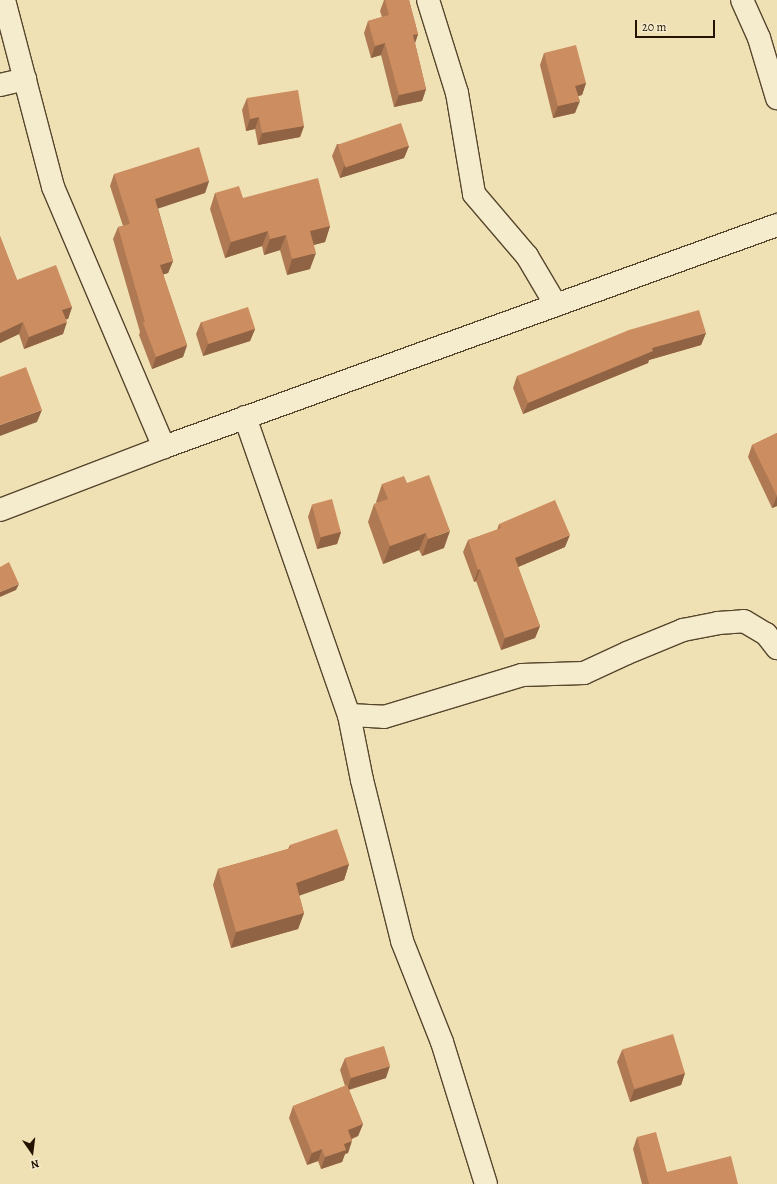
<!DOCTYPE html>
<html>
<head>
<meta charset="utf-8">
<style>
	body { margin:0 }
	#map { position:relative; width:777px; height:1184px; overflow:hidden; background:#f0e1b4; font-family:Alegreya,serif }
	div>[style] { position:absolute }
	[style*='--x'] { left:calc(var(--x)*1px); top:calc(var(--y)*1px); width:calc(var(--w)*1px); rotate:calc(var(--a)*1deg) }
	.roads { filter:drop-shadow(1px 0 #56462d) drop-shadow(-1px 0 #56462d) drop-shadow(0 1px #56462d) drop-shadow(0 -1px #56462d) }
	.minor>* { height:22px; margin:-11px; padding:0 11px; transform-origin:11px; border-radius:11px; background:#f5ecce }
	.wall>* { inset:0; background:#af7953 }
	.shaded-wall>* { inset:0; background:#8f6343 }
	.building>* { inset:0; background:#cc8d60; transform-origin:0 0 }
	span { translate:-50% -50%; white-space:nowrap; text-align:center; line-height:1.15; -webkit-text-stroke:3px #f5ecce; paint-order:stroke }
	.north { position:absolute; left:12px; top:1132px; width:40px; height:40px; -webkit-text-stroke:3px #f5ecce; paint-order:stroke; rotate:166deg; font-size:11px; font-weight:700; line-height:16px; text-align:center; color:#231300 }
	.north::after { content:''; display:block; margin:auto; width:14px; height:18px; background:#231300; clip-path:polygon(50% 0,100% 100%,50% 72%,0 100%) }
	.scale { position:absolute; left:635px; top:20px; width:80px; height:18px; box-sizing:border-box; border:2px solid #231300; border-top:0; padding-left:5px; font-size:12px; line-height:14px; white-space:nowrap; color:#231300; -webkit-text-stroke:3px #f5ecce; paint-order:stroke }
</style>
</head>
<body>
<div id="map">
	<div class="roads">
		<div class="minor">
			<div style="--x:4;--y:0;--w:193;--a:75.3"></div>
			<div style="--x:53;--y:187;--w:283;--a:66.9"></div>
			<div style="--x:428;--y:0;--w:97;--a:72.7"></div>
			<div style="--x:457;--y:93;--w:102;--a:80.4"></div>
			<div style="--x:474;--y:194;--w:82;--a:49.5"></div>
			<div style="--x:527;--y:256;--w:57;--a:59.4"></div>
			<div style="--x:742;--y:0;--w:42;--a:65.9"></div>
			<div style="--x:759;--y:38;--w:63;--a:73.3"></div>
			<div style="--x:0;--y:85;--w:26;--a:-13"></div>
			<div style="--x:245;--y:417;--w:316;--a:70.8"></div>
			<div style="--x:349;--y:715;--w:35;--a:3"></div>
			<div style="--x:384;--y:717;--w:144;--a:-16.9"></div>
			<div style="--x:522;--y:675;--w:62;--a:-1.8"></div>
			<div style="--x:584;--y:673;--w:47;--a:-24.9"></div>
			<div style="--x:627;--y:653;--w:61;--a:-22.3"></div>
			<div style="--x:683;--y:630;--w:36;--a:-11"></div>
			<div style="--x:718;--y:623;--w:26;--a:-4"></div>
			<div style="--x:744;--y:621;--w:26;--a:31"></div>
			<div style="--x:766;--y:634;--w:18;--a:52"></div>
			<div style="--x:0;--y:510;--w:176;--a:-21"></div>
			<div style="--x:164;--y:447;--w:652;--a:-19.91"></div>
			<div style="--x:349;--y:715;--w:66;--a:78.7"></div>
			<div style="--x:362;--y:780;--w:166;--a:76"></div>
			<div style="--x:402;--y:941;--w:109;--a:68.4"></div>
			<div style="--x:442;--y:1042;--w:149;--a:72.8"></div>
		</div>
	</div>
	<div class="wall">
		<div style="clip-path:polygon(384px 0,409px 0,418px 34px,415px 43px,426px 89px,422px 101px,394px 107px,381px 55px,371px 58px,364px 33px,368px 21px,382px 17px,380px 11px)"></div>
		<div style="clip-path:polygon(544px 53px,586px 83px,582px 95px,578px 96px,575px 113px,553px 118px,540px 65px)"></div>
		<div style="clip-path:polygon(247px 98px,304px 126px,300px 137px,258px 145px,255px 129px,246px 131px,242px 110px)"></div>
		<div style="clip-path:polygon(337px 144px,409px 146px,404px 158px,340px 178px,332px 156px)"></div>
		<div style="clip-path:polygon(114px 174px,209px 181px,205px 193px,158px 208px,173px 261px,168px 273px,163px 274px,187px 345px,183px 357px,152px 369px,139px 335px,140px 332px,113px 239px,118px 227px,123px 226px,110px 186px)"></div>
		<div style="clip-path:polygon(215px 193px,243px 198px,330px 226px,325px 242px,314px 245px,310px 269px,287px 275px,280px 250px,264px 255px,262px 246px,225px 258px,210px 209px)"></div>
		<div style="clip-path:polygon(0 236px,17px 280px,72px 307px,68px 319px,66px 319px,63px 334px,24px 349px,19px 334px,0 343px)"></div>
		<div style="clip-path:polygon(201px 322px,255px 329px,250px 341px,203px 356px,196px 334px)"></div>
		<div style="clip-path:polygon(706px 333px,701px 345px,649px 360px,648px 363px,523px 414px,513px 388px,517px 376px)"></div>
		<div style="clip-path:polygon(777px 433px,777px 506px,772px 508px,748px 457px,752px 445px)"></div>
		<div style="clip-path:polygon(407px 483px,444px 548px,422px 556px,419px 550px,383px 564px,368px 522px,374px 504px,377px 503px,376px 502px,382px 484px)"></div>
		<div style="clip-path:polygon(312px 505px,341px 532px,337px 544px,317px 549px,308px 517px)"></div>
		<div style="clip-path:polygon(499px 524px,565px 547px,518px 567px,540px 626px,535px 638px,501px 650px,476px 581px,474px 582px,463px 552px,468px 540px,497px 530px)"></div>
		<div style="clip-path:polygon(290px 845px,349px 864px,344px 880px,299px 895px,304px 913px,298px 929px,231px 948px,213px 885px,218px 869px,288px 849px)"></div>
		<div style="clip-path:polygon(622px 1050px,685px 1073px,681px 1085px,630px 1102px,617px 1062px)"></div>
		<div style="clip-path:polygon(345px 1058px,386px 1078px,349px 1090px,363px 1124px,358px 1136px,352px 1139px,348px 1153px,345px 1154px,342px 1162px,321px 1169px,318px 1161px,307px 1165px,289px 1118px,293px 1106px,345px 1086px,340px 1070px)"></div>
		<div style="clip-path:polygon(637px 1137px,667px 1172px,738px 1184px,642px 1184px,633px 1149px)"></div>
	</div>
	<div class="shaded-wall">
		<div style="clip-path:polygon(418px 34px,414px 46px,413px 35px)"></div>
		<div style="clip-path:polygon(385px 43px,381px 55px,371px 58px,375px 46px)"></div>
		<div style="clip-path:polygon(586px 83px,582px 95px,571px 98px,575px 86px)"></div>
		<div style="clip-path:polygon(426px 89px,422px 101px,394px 107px,399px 95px)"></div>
		<div style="clip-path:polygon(580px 101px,575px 113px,553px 118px,558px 106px)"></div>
		<div style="clip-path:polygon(259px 117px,255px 129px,246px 131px,250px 119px)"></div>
		<div style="clip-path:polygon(304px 126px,300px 137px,258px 145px,262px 133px)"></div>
		<div style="clip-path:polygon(409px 146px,404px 158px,340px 178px,344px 166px)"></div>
		<div style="clip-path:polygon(209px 181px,205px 193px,151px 211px,155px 199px)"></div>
		<div style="clip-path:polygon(330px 226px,325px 242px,305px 247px,310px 231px)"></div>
		<div style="clip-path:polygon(268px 231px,262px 246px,225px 258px,231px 242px)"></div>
		<div style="clip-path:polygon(286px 235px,280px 250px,264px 255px,270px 239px)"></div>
		<div style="clip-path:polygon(316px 253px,310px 269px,287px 275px,292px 259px)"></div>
		<div style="clip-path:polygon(173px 261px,168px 273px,156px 277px,160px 265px)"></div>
		<div style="clip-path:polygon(72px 307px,68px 319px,58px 322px,62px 310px)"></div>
		<div style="clip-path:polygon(23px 322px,19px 334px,0 343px,0 333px)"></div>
		<div style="clip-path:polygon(67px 322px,63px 334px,24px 349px,29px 337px)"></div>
		<div style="clip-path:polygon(255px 329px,250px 341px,203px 356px,208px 344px)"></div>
		<div style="clip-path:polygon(706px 333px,701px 345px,649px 360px,648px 363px,523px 414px,528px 403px,652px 348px)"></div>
		<div style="clip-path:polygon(187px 345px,183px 357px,152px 369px,156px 357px)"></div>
		<div style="clip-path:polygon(42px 410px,37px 422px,0 436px,0 425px)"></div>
		<div style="clip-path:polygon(777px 496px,777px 506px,772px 508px)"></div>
		<div style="clip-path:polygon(450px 531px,444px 548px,422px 556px,428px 539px)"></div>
		<div style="clip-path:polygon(341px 532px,337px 544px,317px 549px,321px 537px)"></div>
		<div style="clip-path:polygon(426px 533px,419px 550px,383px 564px,390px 546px)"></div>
		<div style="clip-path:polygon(570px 535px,565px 547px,511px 570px,515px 558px)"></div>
		<div style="clip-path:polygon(480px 569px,476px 581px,474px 582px,478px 570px)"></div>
		<div style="clip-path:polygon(19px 584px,16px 590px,0 597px,0 592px)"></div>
		<div style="clip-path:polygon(540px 626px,535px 638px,501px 650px,505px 638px)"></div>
		<div style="clip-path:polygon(349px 864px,344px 880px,290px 899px,296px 883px)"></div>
		<div style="clip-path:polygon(304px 913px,298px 929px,231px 948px,236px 932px)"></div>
		<div style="clip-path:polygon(390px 1066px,386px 1078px,347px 1090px,351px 1078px)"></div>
		<div style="clip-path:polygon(685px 1073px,681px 1085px,630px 1102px,634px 1090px)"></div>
		<div style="clip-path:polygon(363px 1124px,358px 1136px,343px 1142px,348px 1130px)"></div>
		<div style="clip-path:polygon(352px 1141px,348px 1153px,345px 1154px,342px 1162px,321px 1169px,325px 1157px,344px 1144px)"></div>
		<div style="clip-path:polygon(322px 1149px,318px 1161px,307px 1165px,312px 1153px)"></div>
	</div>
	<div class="building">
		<div style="clip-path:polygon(385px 0,409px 0,418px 34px,413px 35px,426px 89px,399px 95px,385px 43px,375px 46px,368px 21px,389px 15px)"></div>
		<div style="clip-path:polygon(576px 45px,586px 83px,575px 86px,580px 101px,558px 106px,544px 53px)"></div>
		<div style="clip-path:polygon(298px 90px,304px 126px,262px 133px,259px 117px,250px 119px,247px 98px)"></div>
		<div style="left:401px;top:123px;width:24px;height:67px;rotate:71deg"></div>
		<div style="clip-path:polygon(199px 147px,209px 181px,155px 199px,173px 261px,160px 265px,187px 345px,156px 357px,143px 323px,145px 322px,118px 227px,130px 224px,114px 174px)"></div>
		<div style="clip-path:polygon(318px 178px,330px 226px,310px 231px,316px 253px,292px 259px,286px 235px,270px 239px,268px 231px,231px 242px,215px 193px,239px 186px,243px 198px)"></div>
		<div style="clip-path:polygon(0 236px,17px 280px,56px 265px,72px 307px,62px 310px,67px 322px,29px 337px,23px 322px,0 333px)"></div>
		<div style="left:248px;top:307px;width:23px;height:49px;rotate:72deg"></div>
		<div style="clip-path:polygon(699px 310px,706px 333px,652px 348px,653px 351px,528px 403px,517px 376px,629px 330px)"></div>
		<div style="clip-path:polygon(26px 367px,42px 410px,0 425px,0 377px)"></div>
		<div style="clip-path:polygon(777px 433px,777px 496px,752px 445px)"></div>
		<div style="clip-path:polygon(429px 475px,450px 531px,428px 539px,426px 533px,390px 546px,374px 504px,388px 499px,382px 484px,404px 476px,407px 483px)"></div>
		<div style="left:332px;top:499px;width:34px;height:21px;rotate:75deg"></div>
		<div style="clip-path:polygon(555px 500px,570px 535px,515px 558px,540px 626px,505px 638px,480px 569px,478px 570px,468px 540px,501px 528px,499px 524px)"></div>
		<div style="clip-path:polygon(9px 562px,19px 584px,0 592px,0 567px)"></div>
		<div style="clip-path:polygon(337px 829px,349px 864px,296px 883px,304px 913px,236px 932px,218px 869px,291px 848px,290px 845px)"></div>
		<div style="left:673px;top:1034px;width:41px;height:53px;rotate:73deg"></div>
		<div style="left:384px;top:1046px;width:21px;height:41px;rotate:73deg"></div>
		<div style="clip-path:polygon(347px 1085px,363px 1124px,348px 1130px,352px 1141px,344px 1144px,346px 1150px,325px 1157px,322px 1149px,312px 1153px,293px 1106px)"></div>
		<div style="clip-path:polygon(656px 1132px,667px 1172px,731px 1156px,738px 1184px,649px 1184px,637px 1137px)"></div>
	</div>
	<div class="north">N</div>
	<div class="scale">20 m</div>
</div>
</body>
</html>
